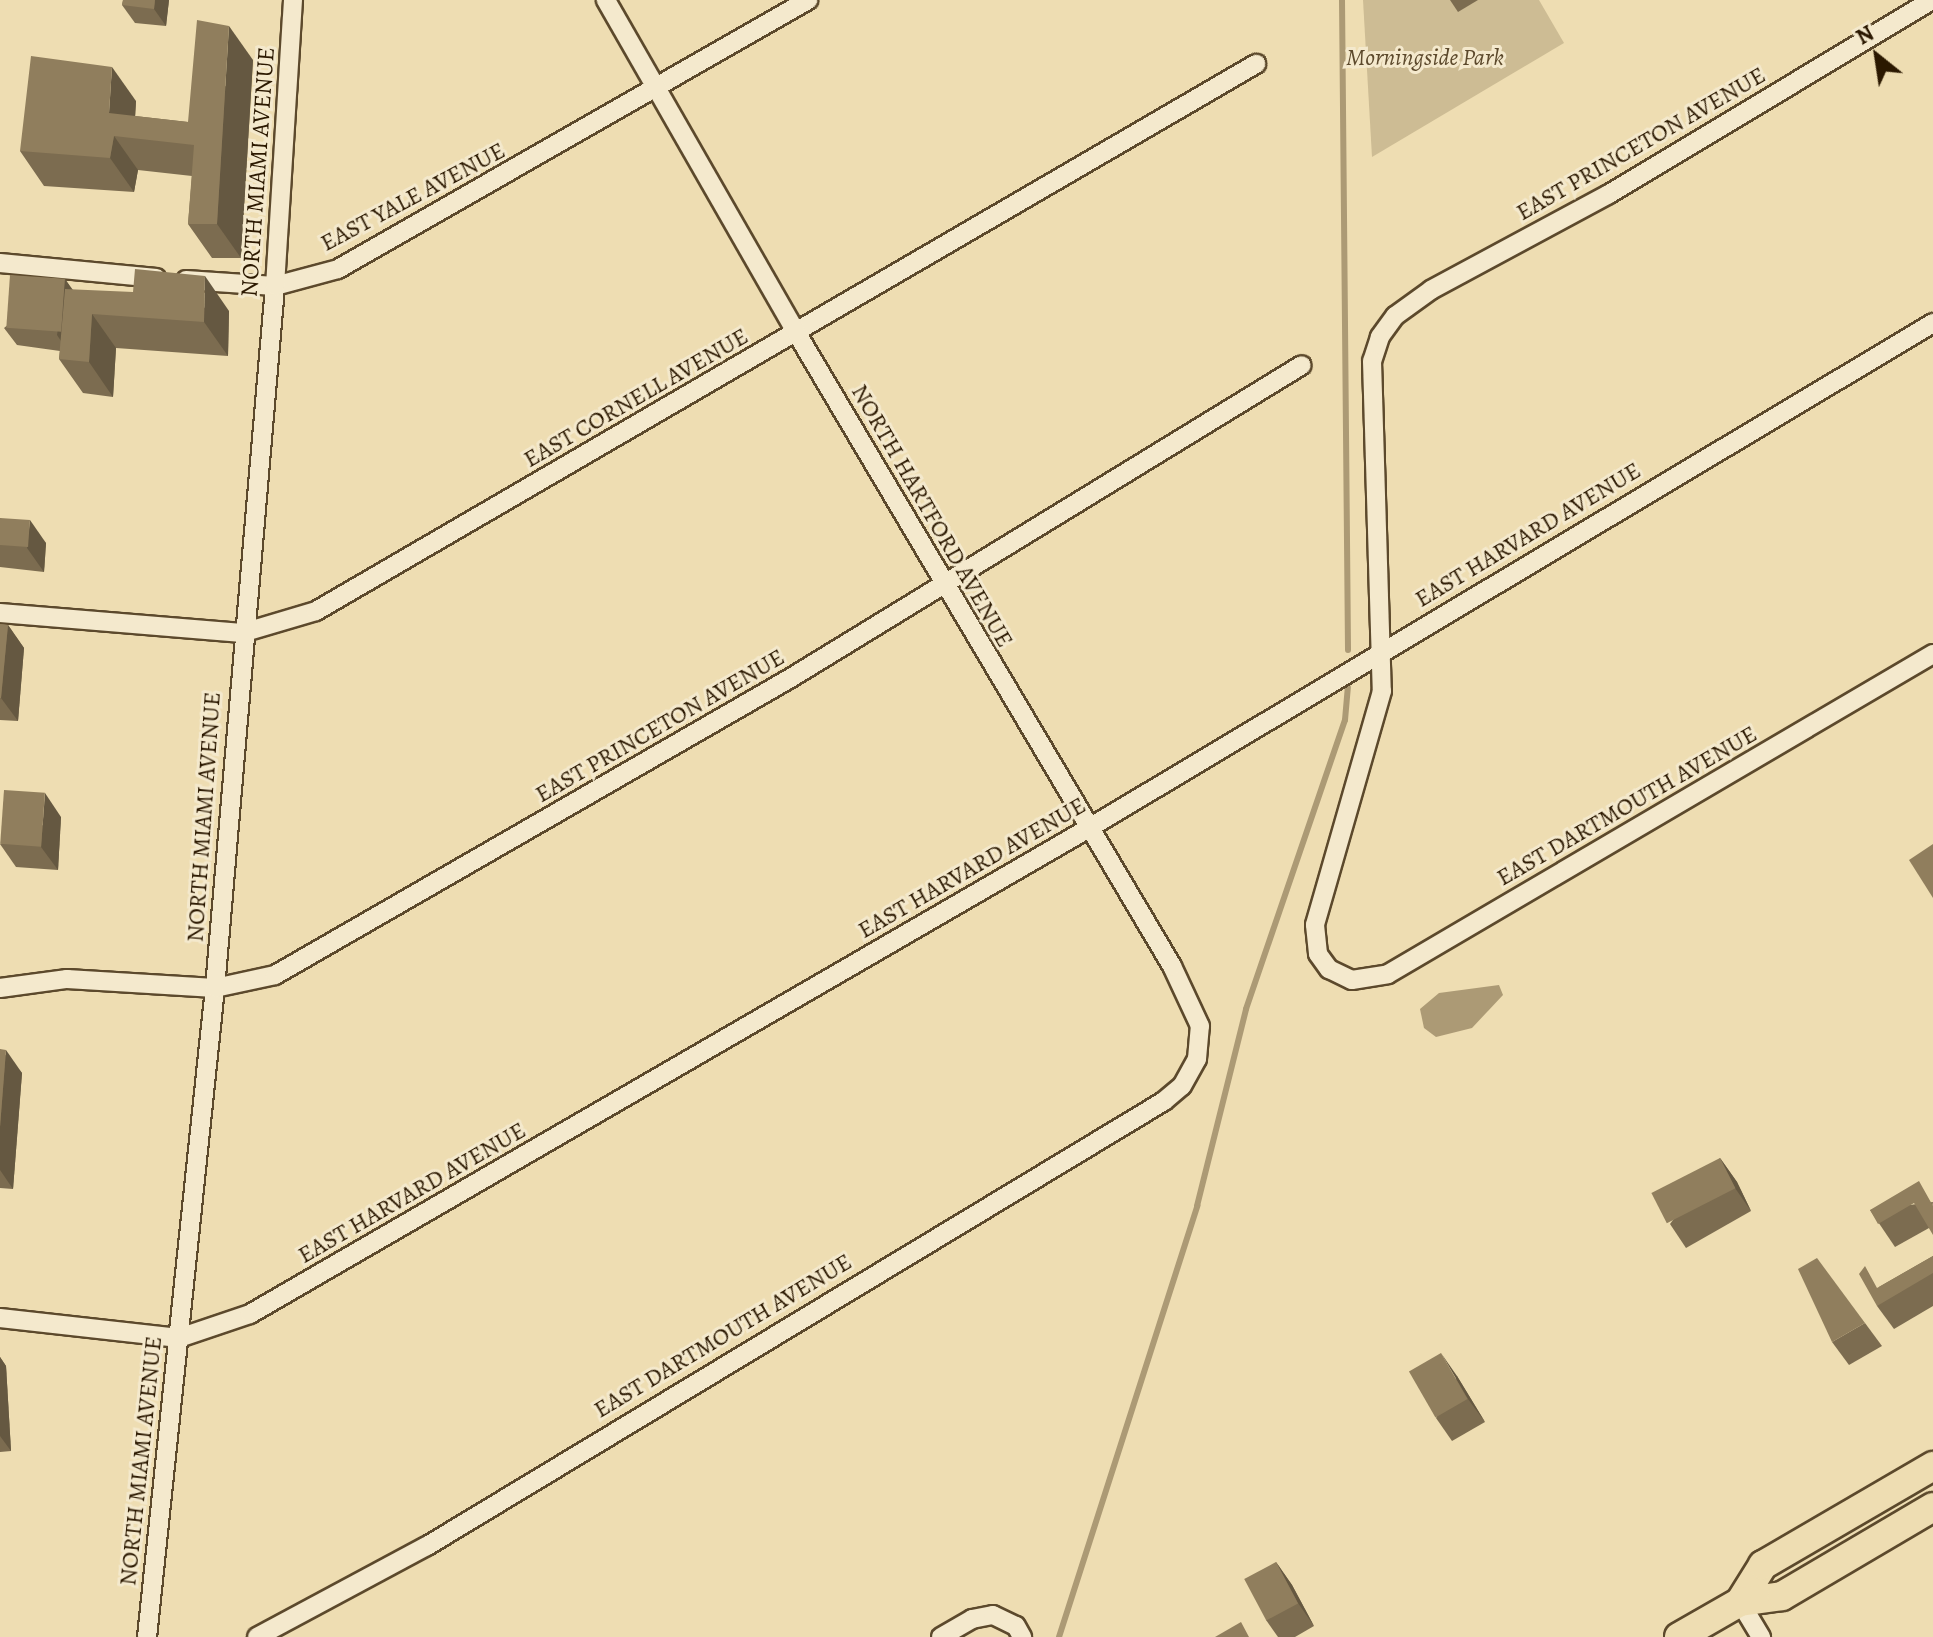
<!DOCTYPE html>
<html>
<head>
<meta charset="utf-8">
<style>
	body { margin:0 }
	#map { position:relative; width:1933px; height:1637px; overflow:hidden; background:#eeddb2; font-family:Alegreya,serif }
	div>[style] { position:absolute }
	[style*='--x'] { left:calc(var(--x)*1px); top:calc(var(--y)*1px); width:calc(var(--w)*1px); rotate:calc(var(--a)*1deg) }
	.green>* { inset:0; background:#cdbc94 }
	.water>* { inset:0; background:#ac9a75 }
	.stream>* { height:6px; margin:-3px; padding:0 3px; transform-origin:3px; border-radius:3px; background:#ac9a75 }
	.roads { filter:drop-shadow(2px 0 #5c492c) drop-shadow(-2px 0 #5c492c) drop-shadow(0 2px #5c492c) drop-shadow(0 -2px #5c492c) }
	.street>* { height:18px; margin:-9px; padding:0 9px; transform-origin:9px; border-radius:9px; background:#f4e9cd }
	.primary>* { height:28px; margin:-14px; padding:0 14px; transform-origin:14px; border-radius:14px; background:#eeddb2 }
	.wall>* { inset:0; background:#7c6c50 }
	.shaded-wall>* { inset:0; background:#655841 }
	.building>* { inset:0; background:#907e5d; transform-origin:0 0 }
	span { translate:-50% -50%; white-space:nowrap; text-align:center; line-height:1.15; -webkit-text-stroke:6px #f4e9cd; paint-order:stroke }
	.park-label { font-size:24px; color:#5c492c; font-style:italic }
	.street-label { font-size:24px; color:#2b1800 }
	.north { position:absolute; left:1837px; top:16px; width:80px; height:80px; -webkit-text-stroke:6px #f4e9cd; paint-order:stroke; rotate:330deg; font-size:22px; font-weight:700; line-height:32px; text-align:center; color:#2b1800 }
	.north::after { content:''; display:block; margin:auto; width:28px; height:36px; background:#2b1800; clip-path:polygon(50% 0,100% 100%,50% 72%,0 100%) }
</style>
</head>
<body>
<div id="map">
	<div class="green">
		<div style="clip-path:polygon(1363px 0,1539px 0,1564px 43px,1372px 157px)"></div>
	</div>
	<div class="water">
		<div style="clip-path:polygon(1499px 985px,1503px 995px,1472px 1028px,1436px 1037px,1424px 1028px,1420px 1009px,1439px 993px)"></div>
	</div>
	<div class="stream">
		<div style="--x:1342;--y:0;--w:650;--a:89.47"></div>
		<div style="--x:1059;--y:1637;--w:453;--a:-72.2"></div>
		<div style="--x:1197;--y:1206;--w:203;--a:-76"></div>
		<div style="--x:1246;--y:1009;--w:305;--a:-71.1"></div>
		<div style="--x:1345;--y:720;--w:33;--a:-85"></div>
	</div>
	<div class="roads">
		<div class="street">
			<div style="--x:1932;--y:0;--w:377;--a:149"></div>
			<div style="--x:1609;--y:194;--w:202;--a:151.7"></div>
			<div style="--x:1431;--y:290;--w:44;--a:144.2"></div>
			<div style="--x:1395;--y:316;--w:26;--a:126"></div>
			<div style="--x:1380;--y:337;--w:25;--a:108"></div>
			<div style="--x:1372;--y:361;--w:330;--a:88.3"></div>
			<div style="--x:1382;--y:691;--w:243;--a:106"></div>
			<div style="--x:1315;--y:925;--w:29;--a:84"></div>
			<div style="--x:1318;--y:954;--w:19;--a:54"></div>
			<div style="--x:1329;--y:969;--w:25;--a:26"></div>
			<div style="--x:1352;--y:980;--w:36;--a:-9"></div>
			<div style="--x:1388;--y:974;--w:632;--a:-30.42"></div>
			<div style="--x:0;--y:263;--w:157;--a:5.5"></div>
			<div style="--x:186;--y:280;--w:89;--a:3.9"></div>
			<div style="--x:275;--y:286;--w:65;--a:-15.1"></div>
			<div style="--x:338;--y:269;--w:542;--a:-29.78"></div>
			<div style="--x:0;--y:613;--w:243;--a:4.7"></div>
			<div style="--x:242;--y:633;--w:77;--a:-16.6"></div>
			<div style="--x:316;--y:611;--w:1088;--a:-30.2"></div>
			<div style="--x:0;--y:988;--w:68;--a:-7.7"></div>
			<div style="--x:67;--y:979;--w:148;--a:3.5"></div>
			<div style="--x:215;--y:988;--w:61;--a:-12.2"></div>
			<div style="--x:275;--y:975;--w:593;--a:-29.94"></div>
			<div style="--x:789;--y:679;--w:601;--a:-31.47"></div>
			<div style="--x:0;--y:1318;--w:180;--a:6.4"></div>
			<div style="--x:179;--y:1338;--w:75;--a:-18.7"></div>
			<div style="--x:250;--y:1314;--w:970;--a:-30.08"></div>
			<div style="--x:1089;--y:828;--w:984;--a:-30.89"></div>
			<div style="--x:1740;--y:1602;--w:41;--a:59"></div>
			<div style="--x:147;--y:1637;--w:653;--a:-84.02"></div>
			<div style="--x:215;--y:988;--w:705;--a:-85.11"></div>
			<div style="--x:275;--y:286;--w:287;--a:-86.4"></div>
			<div style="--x:257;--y:1637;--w:193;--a:-28.2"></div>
			<div style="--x:427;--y:1546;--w:861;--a:-31.12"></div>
			<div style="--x:1164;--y:1101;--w:23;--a:-40"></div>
			<div style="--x:1182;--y:1086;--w:31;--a:-61"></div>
			<div style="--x:1197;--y:1059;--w:33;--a:-85"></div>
			<div style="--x:1200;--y:1026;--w:66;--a:-115"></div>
			<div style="--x:1172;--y:966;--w:737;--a:-120.67"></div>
			<div style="--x:796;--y:332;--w:383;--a:-119.8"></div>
			<div style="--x:941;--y:1637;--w:36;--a:-30"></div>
			<div style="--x:972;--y:1619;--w:21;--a:-11"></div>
			<div style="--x:993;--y:1615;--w:25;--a:26"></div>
			<div style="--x:1016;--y:1626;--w:13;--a:61"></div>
		</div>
		<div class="primary">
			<div style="--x:1740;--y:1602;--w:44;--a:-58.1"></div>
			<div style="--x:1763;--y:1565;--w:197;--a:-30.2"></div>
			<div style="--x:1679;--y:1637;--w:70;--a:-29.8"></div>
			<div style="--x:1740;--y:1602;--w:42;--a:-8.1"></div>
			<div style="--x:1782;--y:1596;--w:175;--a:-30.5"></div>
		</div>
	</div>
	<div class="wall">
		<div style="clip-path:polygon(123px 0,169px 0,166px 26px,135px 23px,122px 5px)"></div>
		<div style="clip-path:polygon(1450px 0,1478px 0,1458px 12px)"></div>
		<div style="clip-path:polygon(253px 60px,241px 258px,212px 258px,188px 224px,192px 176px,138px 170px,134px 192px,44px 186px,20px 151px,136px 101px,135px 116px,188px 122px)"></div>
		<div style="clip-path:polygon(65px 279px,72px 290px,229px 311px,228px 356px,116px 348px,113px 397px,83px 393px,59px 359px,60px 351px,17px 345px,4px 328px)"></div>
		<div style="clip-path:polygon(0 518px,46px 543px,44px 572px,0 567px)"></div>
		<div style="clip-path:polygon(0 624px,8px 625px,24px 648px,18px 721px,0 720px)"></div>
		<div style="clip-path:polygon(61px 817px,58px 870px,16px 867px,0 844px)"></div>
		<div style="clip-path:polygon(0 1049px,22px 1073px,13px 1189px,0 1188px)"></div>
		<div style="clip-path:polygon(1720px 1158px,1737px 1182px,1751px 1211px,1686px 1248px,1670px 1224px)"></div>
		<div style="clip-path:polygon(1933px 1202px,1929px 1228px,1895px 1247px,1870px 1210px)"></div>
		<div style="clip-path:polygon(1933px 1256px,1933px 1306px,1894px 1329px,1877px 1306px,1879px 1287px)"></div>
		<div style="clip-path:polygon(1865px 1323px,1882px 1346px,1849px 1365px,1832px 1342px)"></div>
		<div style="clip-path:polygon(0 1357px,6px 1366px,11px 1451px,0 1452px)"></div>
		<div style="clip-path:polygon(1457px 1376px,1485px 1422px,1452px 1441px,1436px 1418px)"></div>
		<div style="clip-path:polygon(1276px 1562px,1292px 1585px,1314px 1626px,1295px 1637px,1278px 1637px,1266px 1620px)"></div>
	</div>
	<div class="shaded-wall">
		<div style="clip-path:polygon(155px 0,169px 0,166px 26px,154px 9px)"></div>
		<div style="clip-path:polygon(229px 26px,253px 60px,241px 258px,217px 224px)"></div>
		<div style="clip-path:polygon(112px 67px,136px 101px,134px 138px,109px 113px)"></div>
		<div style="clip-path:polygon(114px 136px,138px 170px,134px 192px,110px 158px)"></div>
		<div style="clip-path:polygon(205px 276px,229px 311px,228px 356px,204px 322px)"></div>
		<div style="clip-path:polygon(65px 279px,78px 297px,69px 353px,57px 335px)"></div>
		<div style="clip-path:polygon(92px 314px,116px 348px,113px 397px,89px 362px)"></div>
		<div style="clip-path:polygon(30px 520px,46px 543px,44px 572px,27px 548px)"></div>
		<div style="clip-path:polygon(8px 625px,24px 648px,18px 721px,1px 698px)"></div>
		<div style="clip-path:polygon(45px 793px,61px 817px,58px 870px,41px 847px)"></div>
		<div style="clip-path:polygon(6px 1050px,22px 1073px,13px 1189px,0 1170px,0 1127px)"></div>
		<div style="clip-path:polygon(1720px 1158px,1737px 1182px,1751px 1211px,1735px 1188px)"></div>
		<div style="clip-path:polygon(1441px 1353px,1457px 1376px,1485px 1422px,1468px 1399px)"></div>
		<div style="clip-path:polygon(0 1357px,6px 1366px,11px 1451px,0 1436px)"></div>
		<div style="clip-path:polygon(1276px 1562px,1292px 1585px,1314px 1626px,1298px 1603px)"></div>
	</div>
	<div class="building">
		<div style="clip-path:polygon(123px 0,155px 0,154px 9px,122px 5px)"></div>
		<div style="clip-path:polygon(197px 20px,229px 26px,217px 224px,188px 224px,194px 145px,114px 136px,110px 158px,20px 151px,31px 56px,112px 67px,109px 113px,188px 122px)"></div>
		<div style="clip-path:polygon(135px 269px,205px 276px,204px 322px,92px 314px,89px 362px,59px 359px,65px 289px,133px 292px)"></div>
		<div style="left:10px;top:275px;width:55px;height:53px;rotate:4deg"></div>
		<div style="left:0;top:518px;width:30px;height:27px;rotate:4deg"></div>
		<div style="clip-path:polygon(0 624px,8px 625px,1px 698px,0 698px)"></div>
		<div style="left:4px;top:790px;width:41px;height:54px;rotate:4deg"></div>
		<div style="clip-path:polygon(1933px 844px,1933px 898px,1909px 860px)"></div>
		<div style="clip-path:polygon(0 1049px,6px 1050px,0 1127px)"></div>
		<div style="left:1720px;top:1158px;width:34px;height:77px;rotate:63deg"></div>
		<div style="clip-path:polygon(1919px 1181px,1933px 1206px,1933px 1235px,1914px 1203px,1878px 1224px,1870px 1210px)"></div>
		<div style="clip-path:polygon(1933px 1256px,1933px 1273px,1877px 1306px,1859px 1274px,1865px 1266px,1877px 1288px)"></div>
		<div style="clip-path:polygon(1817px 1258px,1865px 1323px,1832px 1342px,1798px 1269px)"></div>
		<div style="left:1441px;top:1353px;width:53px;height:37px;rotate:60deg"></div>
		<div style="left:1276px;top:1562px;width:47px;height:36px;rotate:62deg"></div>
		<div style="clip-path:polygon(1241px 1622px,1249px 1637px,1215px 1637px)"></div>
	</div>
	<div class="park-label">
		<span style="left:1425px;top:58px">Morningside Park</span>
	</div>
	<div class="street-label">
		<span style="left:1641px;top:144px;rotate:-30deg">EAST PRINCETON AVENUE</span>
		<span style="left:258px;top:172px;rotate:-86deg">NORTH MIAMI AVENUE</span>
		<span style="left:413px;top:197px;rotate:-28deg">EAST YALE AVENUE</span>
		<span style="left:636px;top:398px;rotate:-30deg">EAST CORNELL AVENUE</span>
		<span style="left:932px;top:516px;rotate:60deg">NORTH HARTFORD AVENUE</span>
		<span style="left:1528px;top:535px;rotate:-31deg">EAST HARVARD AVENUE</span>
		<span style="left:660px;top:726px;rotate:-30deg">EAST PRINCETON AVENUE</span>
		<span style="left:1627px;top:806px;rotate:-30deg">EAST DARTMOUTH AVENUE</span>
		<span style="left:204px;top:817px;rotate:-86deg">NORTH MIAMI AVENUE</span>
		<span style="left:972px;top:868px;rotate:-30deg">EAST HARVARD AVENUE</span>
		<span style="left:412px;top:1193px;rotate:-30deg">EAST HARVARD AVENUE</span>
		<span style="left:723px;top:1336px;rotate:-31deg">EAST DARTMOUTH AVENUE</span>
		<span style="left:141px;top:1461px;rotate:-84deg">NORTH MIAMI AVENUE</span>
	</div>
	<div class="north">N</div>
</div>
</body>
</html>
